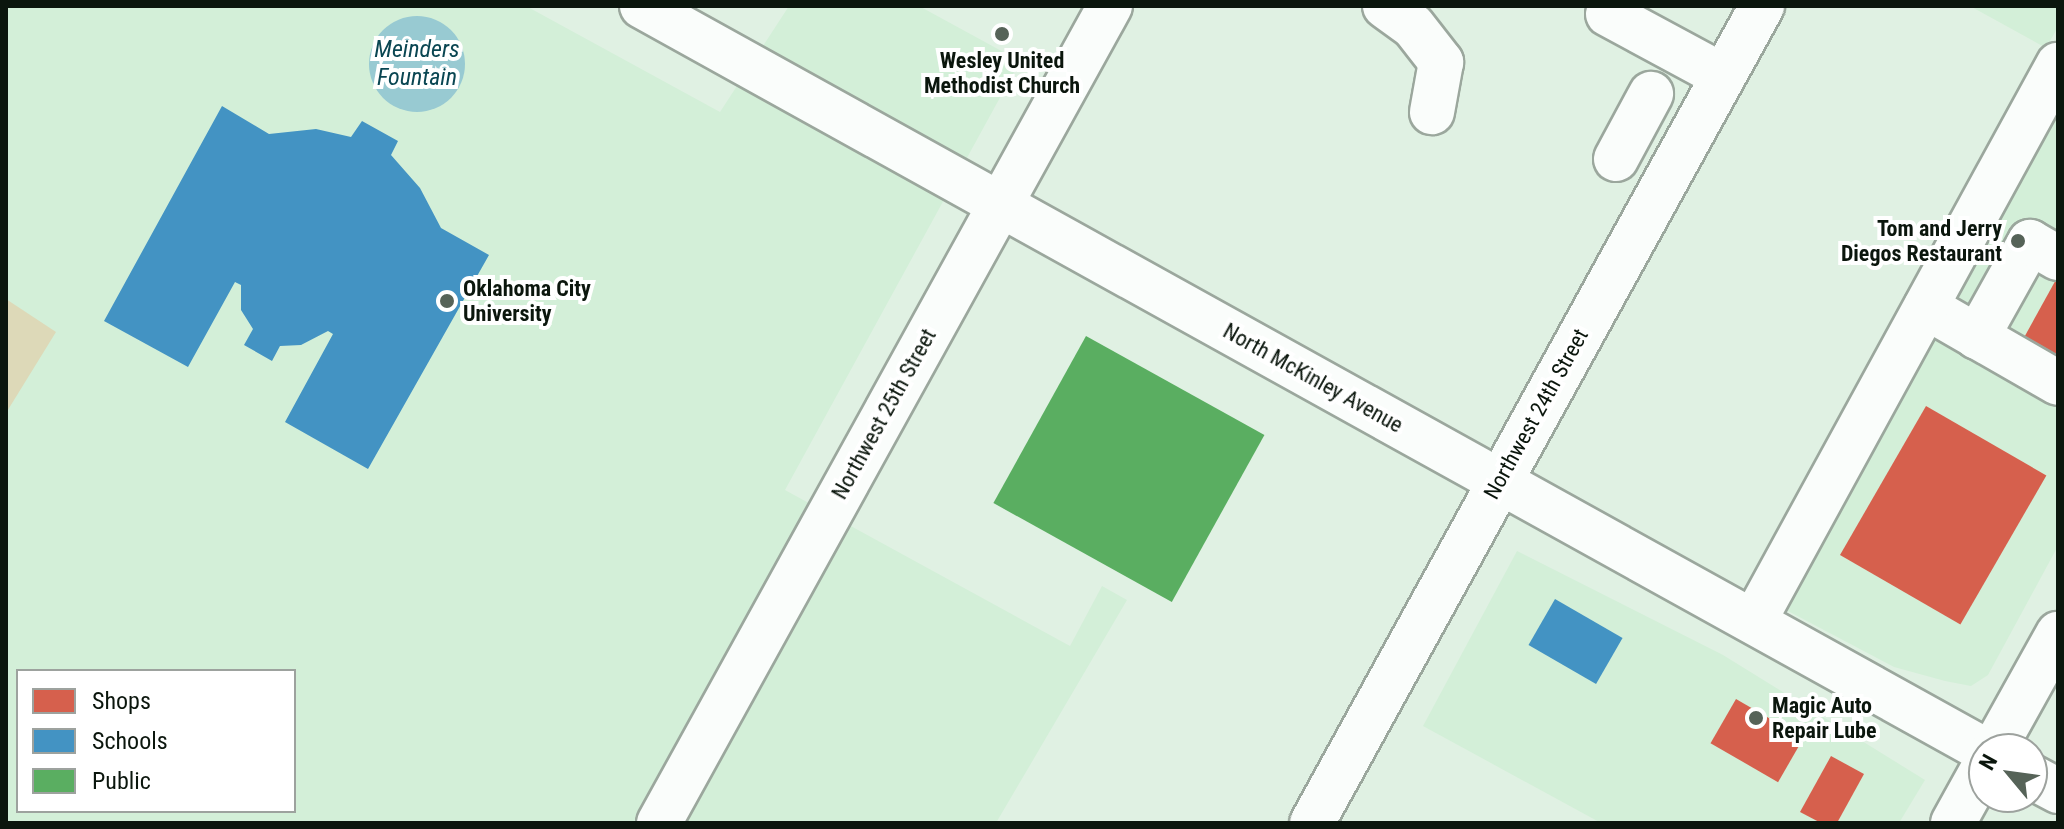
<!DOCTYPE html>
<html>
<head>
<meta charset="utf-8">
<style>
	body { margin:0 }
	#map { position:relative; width:2064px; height:829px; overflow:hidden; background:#e0f1e3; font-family:"Roboto Condensed",sans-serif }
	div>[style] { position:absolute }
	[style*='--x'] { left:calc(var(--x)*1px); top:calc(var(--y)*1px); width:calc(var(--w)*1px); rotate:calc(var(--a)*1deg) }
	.built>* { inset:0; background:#d3efd8 }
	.green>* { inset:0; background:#ddd9b8 }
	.water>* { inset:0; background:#98cad2 }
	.round { border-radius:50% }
	.shops>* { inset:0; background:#d6604d; transform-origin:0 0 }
	.schools>* { inset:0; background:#4393c3; transform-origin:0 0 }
	.public>* { inset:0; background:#5aae61; transform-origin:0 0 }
	.roads { filter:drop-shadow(2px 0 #9ba79d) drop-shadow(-2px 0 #9ba79d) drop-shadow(0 2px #9ba79d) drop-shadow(0 -2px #9ba79d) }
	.minor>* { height:44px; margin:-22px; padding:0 22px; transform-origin:22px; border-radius:22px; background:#fafdfb }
	.major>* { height:44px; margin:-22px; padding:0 22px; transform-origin:22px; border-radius:22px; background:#fafdfb }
	.dots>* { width:22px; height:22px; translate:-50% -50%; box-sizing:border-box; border:4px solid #fff; border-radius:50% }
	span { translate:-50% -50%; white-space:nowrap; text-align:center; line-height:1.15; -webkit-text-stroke:8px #fff; paint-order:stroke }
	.poi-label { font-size:22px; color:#0b160d; font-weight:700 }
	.right { translate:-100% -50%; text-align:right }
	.left { translate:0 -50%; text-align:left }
	.street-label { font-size:22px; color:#0b160d }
	.water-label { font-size:24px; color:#0a4652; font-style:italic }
	.frame { position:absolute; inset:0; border:8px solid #0b160d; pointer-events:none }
	.legend { position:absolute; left:16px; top:669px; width:280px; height:144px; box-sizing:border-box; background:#fff; border:2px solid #9da29e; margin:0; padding:10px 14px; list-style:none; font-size:24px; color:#0b160d }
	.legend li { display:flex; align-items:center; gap:16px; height:40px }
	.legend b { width:40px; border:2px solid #9da29e }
	.north { position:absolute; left:1968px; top:733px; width:80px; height:80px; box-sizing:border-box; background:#fff; border:2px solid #9da29e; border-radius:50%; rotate:299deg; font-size:22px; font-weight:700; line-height:32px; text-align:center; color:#0b160d }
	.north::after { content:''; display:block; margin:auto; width:28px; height:36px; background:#566358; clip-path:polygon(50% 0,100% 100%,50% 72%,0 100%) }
</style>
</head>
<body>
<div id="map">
	<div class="built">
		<div style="clip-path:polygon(evenodd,6px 6px,526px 6px,720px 112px,789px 6px,919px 6px,1020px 61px,785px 490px,1070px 646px,1102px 586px,1127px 600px,996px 823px,6px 823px,6px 6px,18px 671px,294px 671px,294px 811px,18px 811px,18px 671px)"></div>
		<div style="clip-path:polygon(1970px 6px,2058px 6px,2058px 27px,2046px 48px)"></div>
		<div style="clip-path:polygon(2058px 96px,2058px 546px,1988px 675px,1971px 686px,1945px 681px,1894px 667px,1773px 603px)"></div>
		<div style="clip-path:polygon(1517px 551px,1723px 655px,1925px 780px,1899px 823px,1601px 823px,1423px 726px)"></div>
	</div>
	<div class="green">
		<div style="clip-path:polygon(6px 299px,56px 332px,6px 413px)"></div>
	</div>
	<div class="water">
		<div class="round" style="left:369px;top:16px;width:96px;height:96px"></div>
	</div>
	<div class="shops">
		<div style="clip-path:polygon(2058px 276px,2058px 363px,2021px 343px)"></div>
		<div style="left:1926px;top:406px;width:139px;height:172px;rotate:30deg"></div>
		<div style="left:1736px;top:699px;width:78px;height:51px;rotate:30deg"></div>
		<div style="clip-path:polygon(1831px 756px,1864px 774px,1837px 823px,1821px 823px,1800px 812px)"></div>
	</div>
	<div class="schools">
		<div style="clip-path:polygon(222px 106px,269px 134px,316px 129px,351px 137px,362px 121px,398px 141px,391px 155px,420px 188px,441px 228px,489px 255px,368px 469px,285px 422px,333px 334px,328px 331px,301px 345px,280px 346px,272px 361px,244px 345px,253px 329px,241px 310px,241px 285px,235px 282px,188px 367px,104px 321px)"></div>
		<div style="left:1555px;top:599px;width:78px;height:53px;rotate:30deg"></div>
	</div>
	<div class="public">
		<div style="left:1086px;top:336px;width:204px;height:191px;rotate:29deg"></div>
	</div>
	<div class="roads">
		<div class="minor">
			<div style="--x:642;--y:6;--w:1534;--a:29"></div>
			<div style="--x:1385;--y:6;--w:34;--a:36"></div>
			<div style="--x:1413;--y:26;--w:46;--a:52.1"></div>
			<div style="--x:1441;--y:62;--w:51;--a:100.2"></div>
			<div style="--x:1608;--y:14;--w:131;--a:28.3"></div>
			<div style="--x:1616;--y:159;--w:74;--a:-61.7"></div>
			<div style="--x:1926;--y:307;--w:152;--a:29.9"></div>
			<div style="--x:1977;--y:337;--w:109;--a:-60.8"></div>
			<div style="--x:2030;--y:242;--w:32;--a:30"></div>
			<div style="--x:1754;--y:621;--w:634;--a:-61.33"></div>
			<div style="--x:2032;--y:777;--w:30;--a:28"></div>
			<div style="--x:659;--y:823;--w:933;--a:-61.1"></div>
			<div style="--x:1312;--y:823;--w:933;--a:-61.15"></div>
		</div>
		<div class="major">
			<div style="--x:1994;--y:749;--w:132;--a:-60.9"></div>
			<div style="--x:1953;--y:823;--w:64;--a:-61"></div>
		</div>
	</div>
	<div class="dots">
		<div style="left:1002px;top:34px;background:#566358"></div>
		<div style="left:2018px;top:241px;background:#566358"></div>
		<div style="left:447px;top:301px;background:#566358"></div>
		<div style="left:1756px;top:718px;background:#566358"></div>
	</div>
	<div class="poi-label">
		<span style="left:1002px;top:73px">Wesley United<br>Methodist Church</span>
		<span class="right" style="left:2002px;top:241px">Tom and Jerry<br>Diegos Restaurant</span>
		<span class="left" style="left:463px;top:301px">Oklahoma City<br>University</span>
		<span class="left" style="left:1772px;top:718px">Magic Auto<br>Repair Lube</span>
	</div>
	<div class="street-label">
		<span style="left:1313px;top:378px;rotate:29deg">North McKinley Avenue</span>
		<span style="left:884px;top:414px;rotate:-61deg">Northwest 25th Street</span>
		<span style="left:1536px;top:414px;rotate:-61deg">Northwest 24th Street</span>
	</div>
	<div class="water-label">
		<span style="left:417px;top:64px">Meinders<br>Fountain</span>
	</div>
	<div class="frame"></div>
	<ul class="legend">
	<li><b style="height:22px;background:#d6604d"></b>Shops</li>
	<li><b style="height:22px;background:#4393c3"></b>Schools</li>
	<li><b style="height:22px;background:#5aae61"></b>Public</li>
	</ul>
	<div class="north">N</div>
</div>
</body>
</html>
